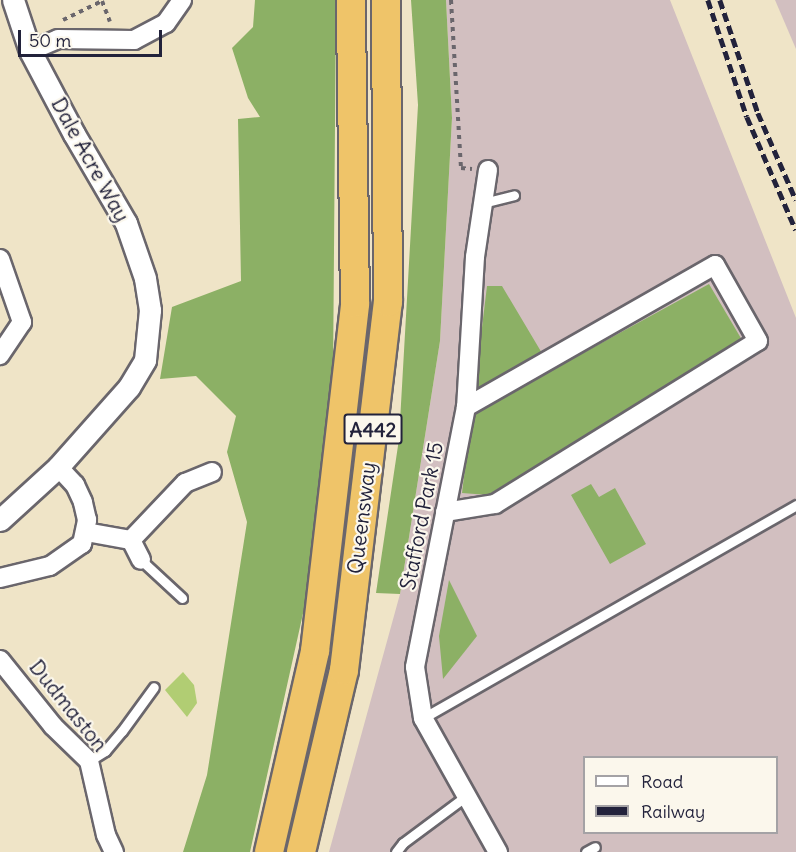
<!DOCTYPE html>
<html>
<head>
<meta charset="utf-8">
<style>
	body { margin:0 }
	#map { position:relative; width:796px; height:852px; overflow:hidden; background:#efe4c7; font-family:Delius,sans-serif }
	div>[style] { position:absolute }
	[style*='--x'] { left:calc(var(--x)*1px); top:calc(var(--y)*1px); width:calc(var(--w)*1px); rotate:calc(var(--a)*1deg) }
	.industrial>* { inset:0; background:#d2bfc0 }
	.green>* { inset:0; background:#b1cd73 }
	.forest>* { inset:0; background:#8cb065 }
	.path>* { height:4px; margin-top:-2px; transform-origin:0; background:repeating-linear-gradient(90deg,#6a666c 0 4.5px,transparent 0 9px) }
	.roads { filter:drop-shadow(2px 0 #6a666c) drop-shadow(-2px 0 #6a666c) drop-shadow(0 2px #6a666c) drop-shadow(0 -2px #6a666c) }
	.service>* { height:9px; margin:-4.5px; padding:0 4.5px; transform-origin:4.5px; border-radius:4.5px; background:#fff }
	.minor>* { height:18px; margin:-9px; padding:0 9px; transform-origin:9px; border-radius:9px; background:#fff }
	.tertiary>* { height:21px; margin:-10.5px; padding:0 10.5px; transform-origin:10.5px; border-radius:10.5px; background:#fff }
	.trunk>* { height:28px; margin:-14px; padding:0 14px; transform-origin:14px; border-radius:14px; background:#efc469 }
	.rail>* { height:4.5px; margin-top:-2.25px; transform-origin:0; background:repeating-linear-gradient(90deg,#22223b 0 9px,transparent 0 13.5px) }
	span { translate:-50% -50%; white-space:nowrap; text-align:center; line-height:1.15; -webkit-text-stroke:4.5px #fbf7ec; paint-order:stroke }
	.shield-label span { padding:2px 4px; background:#fbf7ec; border:2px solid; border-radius:4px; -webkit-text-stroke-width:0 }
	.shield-label { font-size:20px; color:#22223b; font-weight:700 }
	.street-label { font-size:21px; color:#22223b }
	.legend { position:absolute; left:583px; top:756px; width:195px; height:78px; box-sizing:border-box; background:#fbf7ec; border:2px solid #a4a2a5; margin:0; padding:8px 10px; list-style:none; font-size:18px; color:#22223b }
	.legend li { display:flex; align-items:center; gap:12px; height:30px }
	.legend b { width:30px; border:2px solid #a4a2a5 }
	.scale { position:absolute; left:18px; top:30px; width:144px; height:27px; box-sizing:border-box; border:3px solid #22223b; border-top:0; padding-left:8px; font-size:18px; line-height:21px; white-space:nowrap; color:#22223b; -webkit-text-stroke:4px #fbf7ec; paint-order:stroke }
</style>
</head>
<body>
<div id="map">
	<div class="industrial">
		<div style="clip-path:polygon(evenodd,446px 0,670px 0,796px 318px,796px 852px,329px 852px,400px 594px,440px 341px,452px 118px,446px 0,584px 758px,776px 758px,776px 832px,584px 832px,584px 758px)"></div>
		<div style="clip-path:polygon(775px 0,796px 0,796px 49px)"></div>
	</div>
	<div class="green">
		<div style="clip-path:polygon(183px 672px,194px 685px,197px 703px,187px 717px,165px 690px)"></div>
	</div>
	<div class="forest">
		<div style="clip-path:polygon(255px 0,336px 0,333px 377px,306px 600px,250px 852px,183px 852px,207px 775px,247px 522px,227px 452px,236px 416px,196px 376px,160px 379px,172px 307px,241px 281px,238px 119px,260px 117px,248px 98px,232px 48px,253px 27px)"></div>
		<div style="clip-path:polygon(411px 0,446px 0,452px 118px,440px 341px,400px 594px,376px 593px,399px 439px,418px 105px)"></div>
		<div style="clip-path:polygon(709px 284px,742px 340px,488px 495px,462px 493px,487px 286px,502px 286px,552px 370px)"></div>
		<div style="clip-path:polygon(591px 484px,599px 497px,615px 488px,646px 544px,610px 564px,571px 495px)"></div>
		<div style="clip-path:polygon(449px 580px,477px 636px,443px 679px,439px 636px)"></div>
	</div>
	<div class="path">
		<div style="--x:451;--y:0;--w:168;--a:86.6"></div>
		<div style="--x:461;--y:168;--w:11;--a:5"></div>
		<div style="--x:102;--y:1;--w:22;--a:69"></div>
		<div style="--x:63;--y:20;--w:43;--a:-26"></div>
	</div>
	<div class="roads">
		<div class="service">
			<div style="--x:483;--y:203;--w:32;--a:-14"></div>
			<div style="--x:141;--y:560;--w:56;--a:42.8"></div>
			<div style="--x:423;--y:718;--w:430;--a:-29.7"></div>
			<div style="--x:89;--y:761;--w:19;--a:-32"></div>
			<div style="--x:105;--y:751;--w:26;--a:-50"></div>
			<div style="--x:122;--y:731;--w:54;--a:-54"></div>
			<div style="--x:396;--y:852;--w:11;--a:-52"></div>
			<div style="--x:403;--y:843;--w:79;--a:-36.7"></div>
			<div style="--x:586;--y:852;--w:10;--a:-29"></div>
		</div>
		<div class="minor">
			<div style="--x:30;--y:51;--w:30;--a:-23"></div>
			<div style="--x:58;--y:39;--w:76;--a:0.8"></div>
			<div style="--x:134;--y:40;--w:36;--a:-28"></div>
			<div style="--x:166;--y:23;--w:28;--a:-55"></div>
			<div style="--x:488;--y:170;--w:88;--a:98.5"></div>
			<div style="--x:475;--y:257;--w:150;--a:93.4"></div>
			<div style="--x:466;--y:407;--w:265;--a:101.1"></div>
			<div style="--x:415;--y:667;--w:52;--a:81.1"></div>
			<div style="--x:423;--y:718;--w:154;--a:60.8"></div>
			<div style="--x:0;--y:259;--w:67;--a:70.8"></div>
			<div style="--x:22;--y:322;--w:40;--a:124"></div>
			<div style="--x:445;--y:512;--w:51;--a:-9.1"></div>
			<div style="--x:495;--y:504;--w:309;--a:-31.8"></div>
			<div style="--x:758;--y:341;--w:87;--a:-119.5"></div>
			<div style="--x:715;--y:265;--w:287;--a:150.3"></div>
			<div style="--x:86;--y:532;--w:46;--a:10.1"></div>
			<div style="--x:131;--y:540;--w:79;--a:-46.5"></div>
			<div style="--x:185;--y:483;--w:29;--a:-22"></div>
			<div style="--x:131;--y:540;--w:22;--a:63"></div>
			<div style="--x:0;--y:578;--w:51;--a:-13.5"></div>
			<div style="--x:50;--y:566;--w:39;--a:-35"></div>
			<div style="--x:82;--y:544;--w:25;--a:-78"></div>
			<div style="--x:87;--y:520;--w:18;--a:-103"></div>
			<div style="--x:83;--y:502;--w:19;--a:-115"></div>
			<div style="--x:75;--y:485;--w:25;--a:-133"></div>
			<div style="--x:0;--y:660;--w:85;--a:51.2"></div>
			<div style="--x:53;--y:726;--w:50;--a:44.2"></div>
			<div style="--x:89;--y:761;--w:76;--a:77.1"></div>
			<div style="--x:106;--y:835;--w:19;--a:65"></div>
		</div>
		<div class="tertiary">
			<div style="--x:0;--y:520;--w:79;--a:-42.4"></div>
			<div style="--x:58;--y:467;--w:107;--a:-48.4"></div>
			<div style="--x:129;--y:387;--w:31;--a:-59"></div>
			<div style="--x:145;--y:360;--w:50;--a:-84.3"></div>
			<div style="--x:150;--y:310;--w:32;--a:-99"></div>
			<div style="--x:145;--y:278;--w:58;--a:-109.1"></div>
			<div style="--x:126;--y:223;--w:103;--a:-120.3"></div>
			<div style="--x:74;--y:134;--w:94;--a:-117.9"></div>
			<div style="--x:30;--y:51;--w:54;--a:-108.4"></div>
		</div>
		<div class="trunk">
			<div style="--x:269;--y:852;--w:206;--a:-77.1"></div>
			<div style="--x:315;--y:651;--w:350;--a:-83.4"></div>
			<div style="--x:355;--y:303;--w:303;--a:-90.8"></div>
			<div style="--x:301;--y:852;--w:187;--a:-76.7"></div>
			<div style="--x:344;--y:670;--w:371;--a:-83.2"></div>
			<div style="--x:388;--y:302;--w:302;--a:-90.4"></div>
		</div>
	</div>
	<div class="rail">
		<div style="--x:708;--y:0;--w:123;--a:71.6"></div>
		<div style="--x:747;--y:117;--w:123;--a:66.6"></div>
		<div style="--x:720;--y:0;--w:119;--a:71.4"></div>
		<div style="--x:758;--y:113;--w:95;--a:66.4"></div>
	</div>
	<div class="shield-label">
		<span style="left:373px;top:429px">A442</span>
	</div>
	<div class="street-label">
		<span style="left:90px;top:160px;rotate:61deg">Dale Acre Way</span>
		<span style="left:422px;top:516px;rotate:-79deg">Stafford Park 15</span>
		<span style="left:362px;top:518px;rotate:-83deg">Queensway</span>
		<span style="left:68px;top:706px;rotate:51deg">Dudmaston</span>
	</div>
	<ul class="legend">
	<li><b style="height:8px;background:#fff"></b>Road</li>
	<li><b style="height:8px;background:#22223b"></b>Railway</li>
	</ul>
	<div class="scale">50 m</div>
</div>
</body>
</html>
